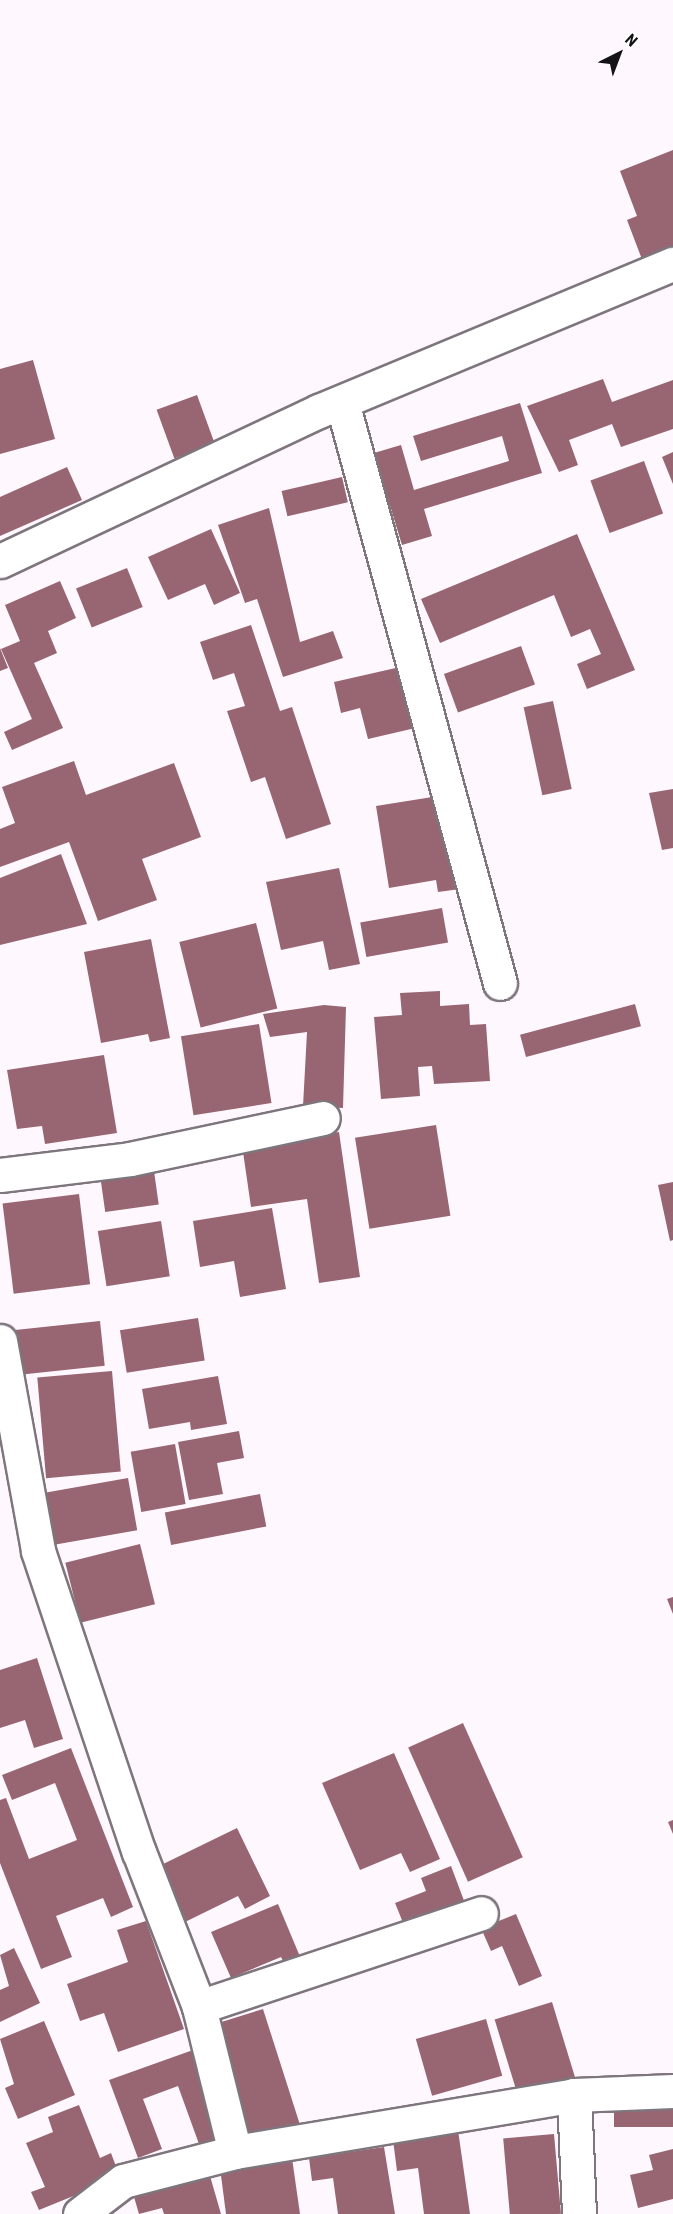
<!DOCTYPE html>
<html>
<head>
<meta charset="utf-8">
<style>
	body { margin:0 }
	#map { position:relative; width:673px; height:2214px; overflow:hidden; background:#fff7fe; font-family:"Roboto Condensed",sans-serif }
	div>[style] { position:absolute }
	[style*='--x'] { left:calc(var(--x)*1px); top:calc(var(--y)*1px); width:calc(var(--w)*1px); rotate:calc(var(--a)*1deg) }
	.building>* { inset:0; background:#986573; transform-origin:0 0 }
	.roads { filter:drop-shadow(2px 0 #7e757d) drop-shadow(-2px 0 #7e757d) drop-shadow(0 2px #7e757d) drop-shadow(0 -2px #7e757d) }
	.minor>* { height:33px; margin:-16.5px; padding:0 16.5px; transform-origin:16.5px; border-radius:16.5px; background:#fff }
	span { translate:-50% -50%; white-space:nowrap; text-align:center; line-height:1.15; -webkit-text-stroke:4.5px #fff; paint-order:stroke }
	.north { position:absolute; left:589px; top:24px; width:60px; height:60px; -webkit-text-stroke:4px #fff; paint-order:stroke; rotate:42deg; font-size:16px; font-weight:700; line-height:24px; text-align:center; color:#151215 }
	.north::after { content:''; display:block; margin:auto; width:21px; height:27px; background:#151215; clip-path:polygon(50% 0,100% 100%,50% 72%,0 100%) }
</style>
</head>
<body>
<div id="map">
	<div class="building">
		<div style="clip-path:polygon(673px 150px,673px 251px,643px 262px,627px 220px,637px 216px,620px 171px)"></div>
		<div style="clip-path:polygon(33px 360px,55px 439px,0 454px,0 369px)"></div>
		<div style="clip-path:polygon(603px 379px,612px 402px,673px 380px,673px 429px,621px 447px,612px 424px,569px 440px,578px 465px,559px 472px,527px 406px)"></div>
		<div style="left:197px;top:395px;width:52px;height:43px;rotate:70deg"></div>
		<div style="clip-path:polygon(520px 403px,542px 473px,424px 509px,432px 536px,402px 545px,374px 453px,401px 445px,414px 490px,509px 461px,502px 436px,421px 461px,413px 436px)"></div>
		<div style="clip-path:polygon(673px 452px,673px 484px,662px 457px)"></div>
		<div style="left:644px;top:461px;width:56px;height:57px;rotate:70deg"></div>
		<div style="clip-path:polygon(67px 467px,82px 500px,0 536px,0 497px)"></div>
		<div style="left:342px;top:477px;width:26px;height:62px;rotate:77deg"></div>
		<div style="clip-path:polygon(269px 508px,300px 642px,333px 631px,343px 658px,283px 677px,257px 599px,245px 603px,218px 525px)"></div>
		<div style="clip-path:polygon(211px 529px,240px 593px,214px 605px,205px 584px,168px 600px,148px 557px)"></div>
		<div style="clip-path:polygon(577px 534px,635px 670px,587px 689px,577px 664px,601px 654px,590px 629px,571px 637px,554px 595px,440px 643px,421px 599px)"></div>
		<div style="left:127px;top:568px;width:42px;height:55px;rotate:68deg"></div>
		<div style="clip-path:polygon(60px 581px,76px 618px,48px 631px,57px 653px,34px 663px,63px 728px,12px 750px,4px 732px,32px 719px,1px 649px,20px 641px,5px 605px)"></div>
		<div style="clip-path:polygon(251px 625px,280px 711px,292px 707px,331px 824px,286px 839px,265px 777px,251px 782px,227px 711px,245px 706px,234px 673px,213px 680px,200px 642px)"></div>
		<div style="left:521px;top:646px;width:41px;height:82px;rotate:70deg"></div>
		<div style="clip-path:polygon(0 648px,8px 668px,0 671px)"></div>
		<div style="clip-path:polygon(409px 665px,424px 726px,368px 739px,360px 708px,341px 713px,334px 682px)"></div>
		<div style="left:553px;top:701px;width:90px;height:30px;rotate:78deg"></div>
		<div style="clip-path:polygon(74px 761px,86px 795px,174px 763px,201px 837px,142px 859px,157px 900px,98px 921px,69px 842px,0 867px,0 829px,15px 823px,2px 787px)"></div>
		<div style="clip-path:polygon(673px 789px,673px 848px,662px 850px,649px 793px)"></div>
		<div style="clip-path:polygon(445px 795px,460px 889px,438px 892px,436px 880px,389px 888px,376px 806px)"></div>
		<div style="clip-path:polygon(61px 854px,87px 924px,0 945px,0 878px)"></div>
		<div style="clip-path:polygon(339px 868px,360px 964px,329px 970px,323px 941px,281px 950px,266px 882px)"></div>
		<div style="left:442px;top:908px;width:35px;height:83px;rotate:80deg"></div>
		<div style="left:256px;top:923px;width:88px;height:79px;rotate:76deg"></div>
		<div style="clip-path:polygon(151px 939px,170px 1038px,150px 1042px,148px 1034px,101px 1043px,84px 952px)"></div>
		<div style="clip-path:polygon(440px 991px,440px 1006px,469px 1004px,470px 1025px,486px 1024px,490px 1081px,434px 1084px,432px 1066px,418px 1067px,420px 1096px,381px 1099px,374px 1017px,402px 1015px,400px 993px)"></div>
		<div style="left:635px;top:1004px;width:23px;height:119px;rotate:75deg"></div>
		<div style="clip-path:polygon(324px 1005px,346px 1007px,343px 1108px,303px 1106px,307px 1032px,270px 1037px,263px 1014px)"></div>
		<div style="left:259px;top:1024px;width:80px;height:79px;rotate:81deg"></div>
		<div style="clip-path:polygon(104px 1055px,117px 1133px,45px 1144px,42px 1126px,17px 1129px,7px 1070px)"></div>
		<div style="left:436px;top:1125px;width:92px;height:82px;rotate:81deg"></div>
		<div style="clip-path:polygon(339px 1132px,360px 1277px,319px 1283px,307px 1199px,251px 1207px,242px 1145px)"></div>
		<div style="left:153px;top:1164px;width:41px;height:54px;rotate:82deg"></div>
		<div style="clip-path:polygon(673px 1182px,673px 1240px,670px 1241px,658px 1185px)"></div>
		<div style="left:79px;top:1194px;width:91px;height:77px;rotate:83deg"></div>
		<div style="clip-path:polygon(272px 1208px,286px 1289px,240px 1297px,234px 1261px,200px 1267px,193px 1221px)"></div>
		<div style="left:161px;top:1221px;width:56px;height:64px;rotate:81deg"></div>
		<div style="left:198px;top:1318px;width:43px;height:79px;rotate:81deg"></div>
		<div style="left:100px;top:1321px;width:45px;height:90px;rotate:84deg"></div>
		<div style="left:112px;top:1371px;width:101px;height:75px;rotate:85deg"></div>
		<div style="clip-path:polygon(218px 1376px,227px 1424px,191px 1430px,190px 1422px,149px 1429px,142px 1389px)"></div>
		<div style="clip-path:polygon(239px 1431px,244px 1458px,217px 1463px,223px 1494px,189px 1500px,178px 1442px)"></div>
		<div style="left:175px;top:1444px;width:61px;height:45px;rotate:80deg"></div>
		<div style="left:128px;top:1478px;width:53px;height:93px;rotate:80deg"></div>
		<div style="left:260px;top:1494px;width:33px;height:97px;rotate:79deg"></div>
		<div style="left:140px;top:1544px;width:62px;height:77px;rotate:76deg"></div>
		<div style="clip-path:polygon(673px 1597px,673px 1614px,667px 1599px)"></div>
		<div style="clip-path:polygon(37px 1658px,63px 1739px,34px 1748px,25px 1720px,0 1728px,0 1670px)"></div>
		<div style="left:463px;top:1723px;width:147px;height:60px;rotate:66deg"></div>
		<div style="clip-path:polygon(71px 1748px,133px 1907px,111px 1917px,103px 1898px,56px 1916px,72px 1957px,41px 1969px,0 1863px,0 1800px,6px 1798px,29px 1859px,77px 1840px,55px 1783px,12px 1800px,2px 1775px)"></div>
		<div style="clip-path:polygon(394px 1753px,440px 1859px,410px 1872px,401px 1853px,360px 1870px,322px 1783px)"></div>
		<div style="clip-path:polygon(673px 1820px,673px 1834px,668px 1822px)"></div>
		<div style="clip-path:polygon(237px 1828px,270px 1896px,245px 1909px,238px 1896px,185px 1922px,157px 1867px)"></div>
		<div style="clip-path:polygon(451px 1866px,466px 1906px,406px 1930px,395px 1903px,426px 1891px,421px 1878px)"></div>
		<div style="clip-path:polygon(278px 1904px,301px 1959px,285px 1965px,281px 1957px,231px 1978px,211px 1932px)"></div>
		<div style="clip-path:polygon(516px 1914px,542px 1976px,519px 1986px,502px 1946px,491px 1951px,481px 1928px)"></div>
		<div style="clip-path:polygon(146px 1921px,184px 2029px,118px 2052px,104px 2013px,80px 2021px,67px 1984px,128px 1962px,117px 1930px)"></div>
		<div style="clip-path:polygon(14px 1948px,40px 2003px,0 2022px,0 1990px,9px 1986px,0 1955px)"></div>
		<div style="left:552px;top:2002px;width:79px;height:60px;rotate:73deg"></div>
		<div style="clip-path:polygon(263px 2009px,301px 2128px,241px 2141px,215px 2024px)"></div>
		<div style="left:486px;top:2019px;width:59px;height:73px;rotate:74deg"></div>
		<div style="clip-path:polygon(44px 2021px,75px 2095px,18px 2119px,5px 2088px,14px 2084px,0 2039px)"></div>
		<div style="clip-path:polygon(193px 2050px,225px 2135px,199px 2144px,178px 2086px,143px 2099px,162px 2149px,138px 2158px,109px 2080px)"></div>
		<div style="clip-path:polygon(79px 2105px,100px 2158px,111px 2153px,120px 2177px,39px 2210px,31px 2192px,45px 2187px,26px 2143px,53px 2132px,48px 2117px)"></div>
		<div style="left:673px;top:2106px;width:21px;height:59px;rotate:90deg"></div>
		<div style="clip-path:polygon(457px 2123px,470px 2214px,424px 2214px,418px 2168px,397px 2171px,392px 2132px)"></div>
		<div style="left:554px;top:2134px;width:80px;height:51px;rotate:85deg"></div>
		<div style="clip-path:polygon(384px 2147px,395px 2214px,338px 2214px,333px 2178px,312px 2181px,309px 2158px)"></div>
		<div style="clip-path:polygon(673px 2149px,673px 2199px,638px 2208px,630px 2175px,653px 2170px,649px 2155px)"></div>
		<div style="clip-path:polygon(291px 2151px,300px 2214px,226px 2214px,219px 2160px)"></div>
		<div style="clip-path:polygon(208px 2169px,221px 2214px,164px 2214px,162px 2208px,139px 2214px,132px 2190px)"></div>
	</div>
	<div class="roads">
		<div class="minor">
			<div style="--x:342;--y:402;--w:602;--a:74.79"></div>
			<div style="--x:0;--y:561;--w:353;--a:-25.2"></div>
			<div style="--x:319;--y:411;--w:383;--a:-22.6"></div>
			<div style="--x:0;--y:1175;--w:131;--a:-7"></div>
			<div style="--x:130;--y:1159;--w:197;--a:-12"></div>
			<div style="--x:0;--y:1341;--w:213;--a:79.7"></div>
			<div style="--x:38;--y:1551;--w:317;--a:71.5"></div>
			<div style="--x:139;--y:1852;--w:166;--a:68.8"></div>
			<div style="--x:199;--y:2007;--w:149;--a:76.1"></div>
			<div style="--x:199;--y:2007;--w:297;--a:-18.4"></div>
			<div style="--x:574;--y:2095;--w:119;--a:87.6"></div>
			<div style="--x:80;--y:2214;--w:54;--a:-37.5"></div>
			<div style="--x:123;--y:2181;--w:116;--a:-14.5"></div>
			<div style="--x:235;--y:2152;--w:344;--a:-9.5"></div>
			<div style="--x:574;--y:2095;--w:99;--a:-2.3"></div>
		</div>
	</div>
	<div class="north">N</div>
</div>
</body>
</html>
